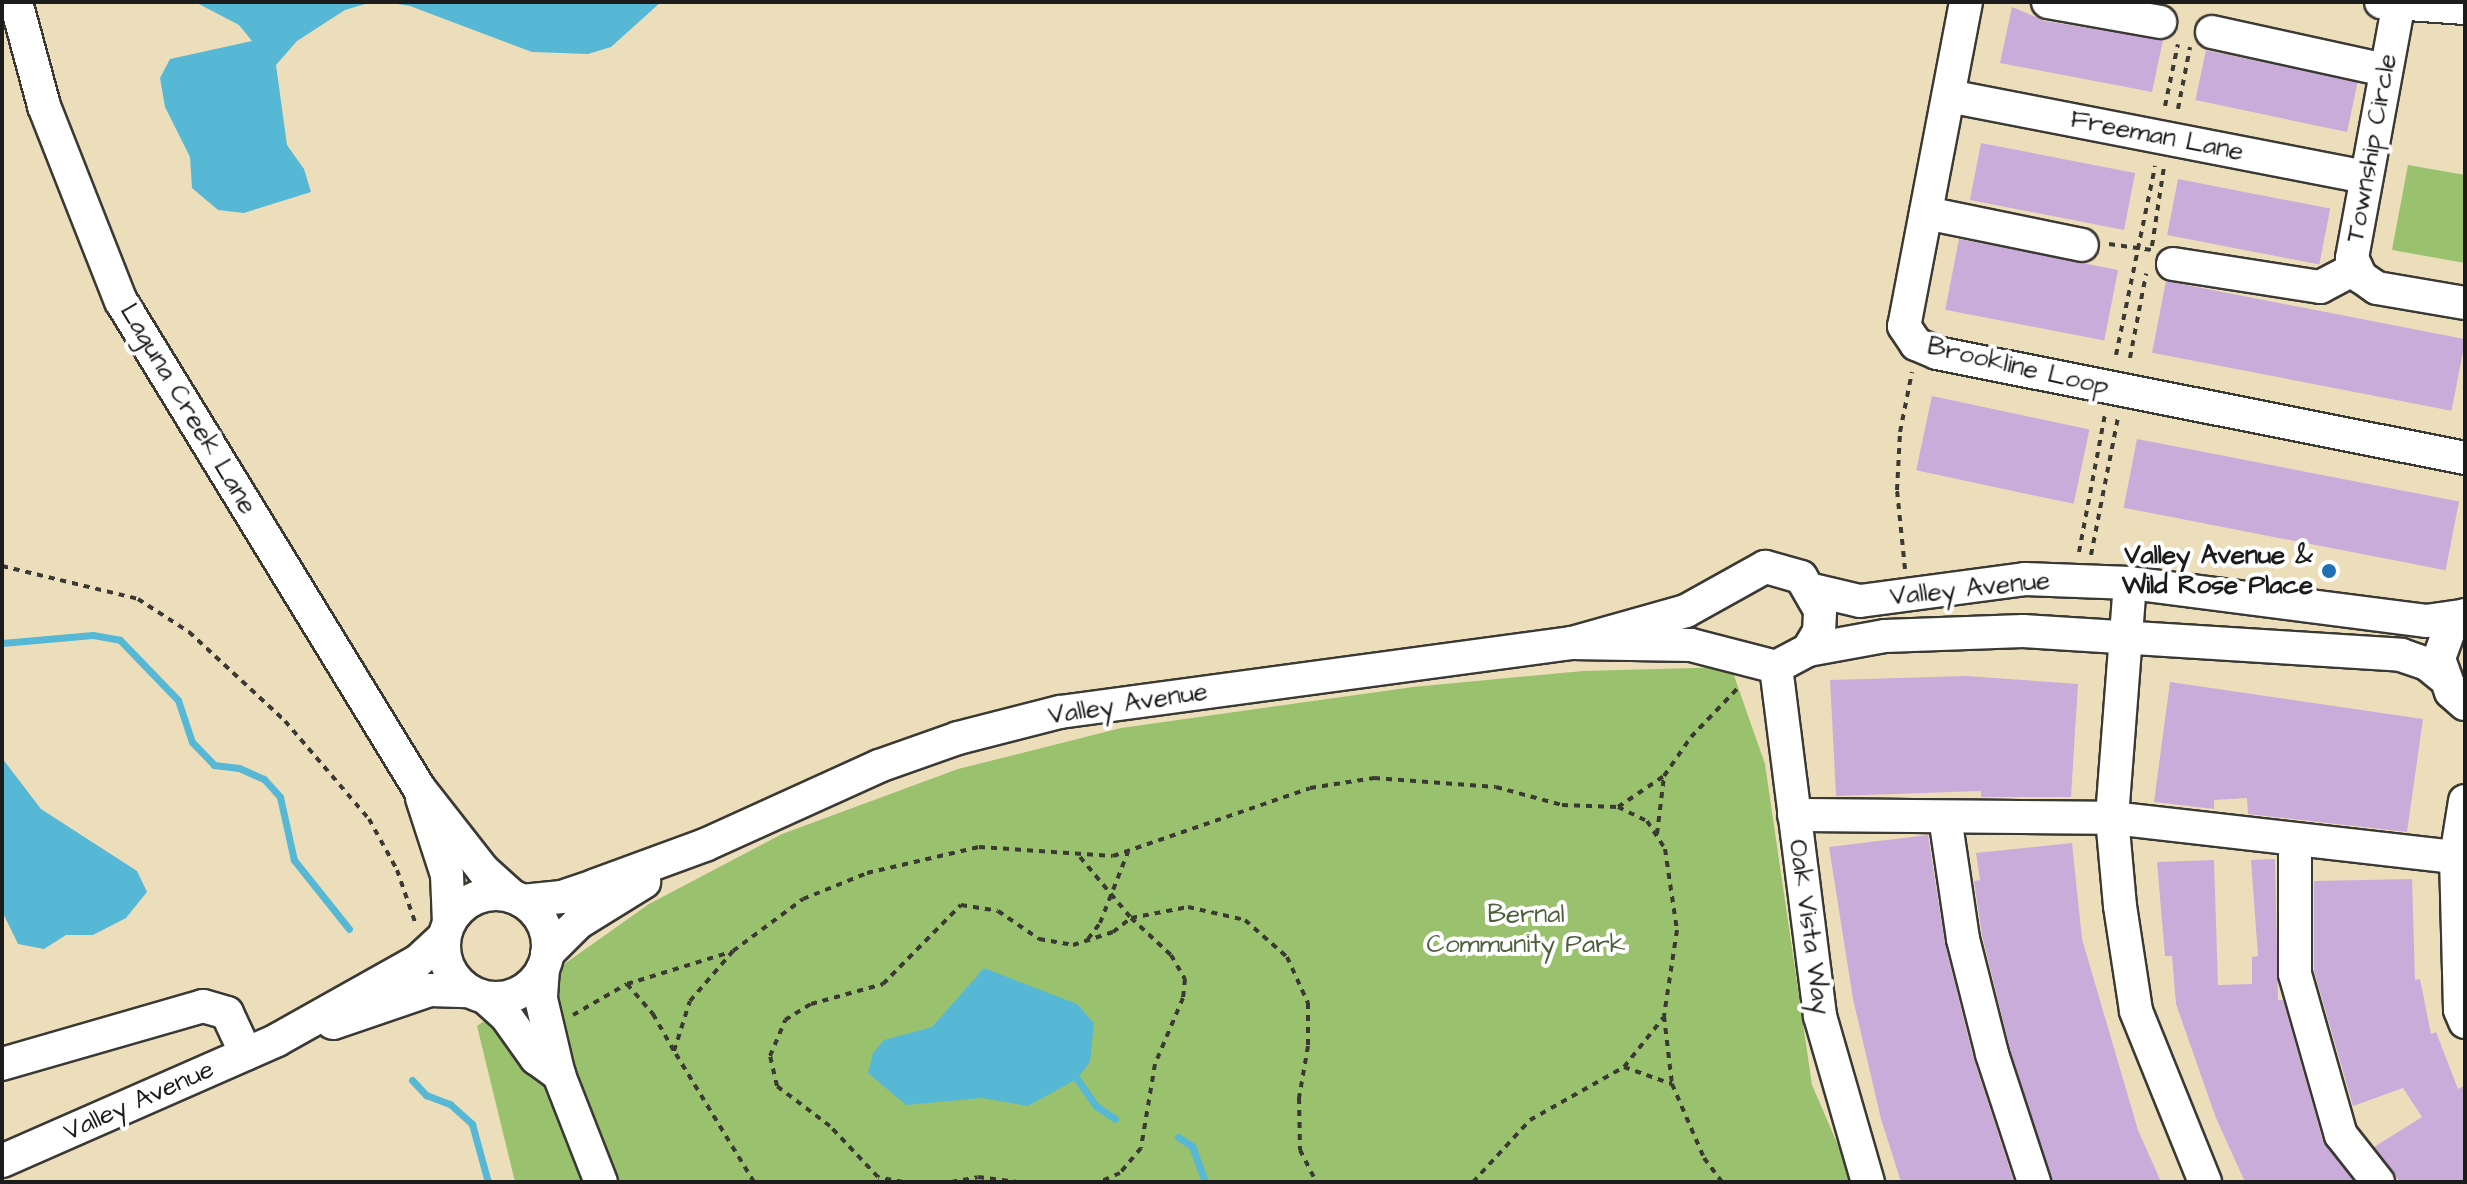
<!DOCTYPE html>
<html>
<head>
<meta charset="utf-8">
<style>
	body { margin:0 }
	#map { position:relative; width:2467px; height:1184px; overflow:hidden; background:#eddebb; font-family:"Architects Daughter",sans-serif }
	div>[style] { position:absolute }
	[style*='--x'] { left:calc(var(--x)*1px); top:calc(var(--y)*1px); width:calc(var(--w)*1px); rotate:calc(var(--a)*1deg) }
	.green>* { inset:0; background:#9ac16d }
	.water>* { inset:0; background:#57b8d6 }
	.stream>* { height:7px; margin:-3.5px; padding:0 3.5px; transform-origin:3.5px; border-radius:3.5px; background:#57b8d6 }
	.building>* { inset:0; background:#caacdb; transform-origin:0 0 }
	.path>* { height:4px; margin-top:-2px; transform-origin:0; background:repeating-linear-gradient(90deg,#3b3934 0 6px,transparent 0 12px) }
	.roads { filter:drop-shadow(2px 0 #3b3934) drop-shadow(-2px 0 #3b3934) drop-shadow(0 2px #3b3934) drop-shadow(0 -2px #3b3934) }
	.minor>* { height:32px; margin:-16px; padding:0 16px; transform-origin:16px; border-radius:16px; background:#fff }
	.minor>.ring { margin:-16px; padding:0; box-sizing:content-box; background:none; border:32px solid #fff; border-radius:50% }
	.dots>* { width:22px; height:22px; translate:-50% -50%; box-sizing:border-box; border:4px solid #fff; border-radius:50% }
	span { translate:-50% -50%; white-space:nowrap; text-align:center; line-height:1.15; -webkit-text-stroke:8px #fff; paint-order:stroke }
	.street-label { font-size:26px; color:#1c1c1c }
	.poi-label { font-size:26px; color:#1c1c1c; font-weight:700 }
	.right { translate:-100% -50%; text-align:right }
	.park-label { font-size:26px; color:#4e5e3c }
	.frame { position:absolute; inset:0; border:4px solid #1c1c1c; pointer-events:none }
</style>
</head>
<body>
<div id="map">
	<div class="green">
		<div style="clip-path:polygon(2408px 165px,2465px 175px,2465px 263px,2392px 250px)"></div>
		<div style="clip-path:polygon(1731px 667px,1765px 764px,1812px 1085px,1854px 1182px,515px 1182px,477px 1026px,649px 904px,782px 834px,958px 769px,1121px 728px,1413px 687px,1583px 671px)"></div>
	</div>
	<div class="water">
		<div style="clip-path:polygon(195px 2px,372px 2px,345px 10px,297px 41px,276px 65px,287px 145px,304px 169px,311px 192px,244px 213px,218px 210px,192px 188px,190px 157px,165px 107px,160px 78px,170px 59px,252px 41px,239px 25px)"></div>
		<div style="clip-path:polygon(385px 2px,661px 2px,611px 47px,588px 54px,532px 52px,410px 6px)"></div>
		<div style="clip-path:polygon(2px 758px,41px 809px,137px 871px,147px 892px,126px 918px,93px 935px,66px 935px,44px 949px,18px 944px,2px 911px)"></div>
		<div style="clip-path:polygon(984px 968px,1077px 1004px,1094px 1023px,1090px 1062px,1077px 1079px,1028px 1106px,982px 1098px,906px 1105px,868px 1073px,873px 1053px,884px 1040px,932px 1027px)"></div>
	</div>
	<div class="stream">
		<div style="--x:2;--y:643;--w:91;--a:-5"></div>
		<div style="--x:93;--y:635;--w:27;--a:10"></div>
		<div style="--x:120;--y:640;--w:83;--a:46"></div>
		<div style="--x:178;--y:700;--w:44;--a:71.6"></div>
		<div style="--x:192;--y:742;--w:32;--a:46"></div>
		<div style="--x:214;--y:765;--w:25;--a:7"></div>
		<div style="--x:239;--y:768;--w:27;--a:24"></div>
		<div style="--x:264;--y:779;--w:24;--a:48"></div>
		<div style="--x:280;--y:797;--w:65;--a:77.5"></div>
		<div style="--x:294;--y:860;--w:88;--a:51.4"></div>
		<div style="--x:1077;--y:1079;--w:33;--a:55"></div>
		<div style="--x:1096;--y:1106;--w:23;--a:34"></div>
		<div style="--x:412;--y:1080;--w:21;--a:47"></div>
		<div style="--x:426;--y:1095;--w:26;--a:21"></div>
		<div style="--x:450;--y:1104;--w:30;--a:42"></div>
		<div style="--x:472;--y:1124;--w:60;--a:74.6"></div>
		<div style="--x:1178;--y:1137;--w:17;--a:33"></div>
		<div style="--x:1192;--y:1146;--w:38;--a:70"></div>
	</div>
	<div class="building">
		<div style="clip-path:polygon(2012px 7px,2045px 21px,2163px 40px,2152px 92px,2000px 63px)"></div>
		<div style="left:2206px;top:50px;width:155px;height:51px;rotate:12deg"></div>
		<div style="left:1981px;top:143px;width:157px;height:58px;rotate:11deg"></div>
		<div style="left:2178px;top:179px;width:155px;height:57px;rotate:11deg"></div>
		<div style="left:1959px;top:239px;width:162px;height:72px;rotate:11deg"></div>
		<div style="left:2166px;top:281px;width:305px;height:73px;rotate:11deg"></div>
		<div style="left:1932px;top:396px;width:161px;height:76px;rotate:12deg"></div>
		<div style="left:2137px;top:439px;width:328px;height:70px;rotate:11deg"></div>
		<div style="clip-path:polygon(1966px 676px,2078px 684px,2071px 797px,1981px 797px,1981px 791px,1836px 796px,1830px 680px)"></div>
		<div style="clip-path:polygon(2170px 682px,2423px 719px,2407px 832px,2248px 814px,2247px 798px,2214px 800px,2214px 809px,2154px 802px)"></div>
		<div style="clip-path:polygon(1928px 835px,1945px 944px,1974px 1060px,2014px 1182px,1901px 1182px,1881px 1119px,1853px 999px,1829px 847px)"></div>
		<div style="clip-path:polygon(2072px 843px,2082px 939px,2138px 1130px,2161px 1182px,2052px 1182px,2010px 1049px,1982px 935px,1974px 881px,1980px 880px,1976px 853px)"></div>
		<div style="clip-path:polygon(2275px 859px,2278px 1000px,2283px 1000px,2323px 1141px,2354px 1182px,2245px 1182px,2216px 1118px,2176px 1004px,2172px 956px,2165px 956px,2157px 862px,2214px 860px,2218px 985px,2252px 984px,2252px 957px,2258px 956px,2251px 860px)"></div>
		<div style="clip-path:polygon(2412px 879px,2415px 980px,2420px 979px,2431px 1034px,2436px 1032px,2458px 1089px,2465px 1085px,2465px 1182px,2400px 1182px,2374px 1147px,2422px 1117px,2403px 1088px,2353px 1106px,2314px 971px,2314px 881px)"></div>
	</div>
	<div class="path">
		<div style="--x:2165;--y:106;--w:63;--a:-78.2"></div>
		<div style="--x:2178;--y:109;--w:63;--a:-79"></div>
		<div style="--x:2109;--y:244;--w:43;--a:7.9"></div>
		<div style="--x:2152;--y:246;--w:80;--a:-81.4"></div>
		<div style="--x:2116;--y:355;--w:193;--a:-78.3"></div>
		<div style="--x:2130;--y:358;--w:86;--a:-79.2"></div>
		<div style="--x:2079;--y:552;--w:140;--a:-79.3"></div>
		<div style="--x:2091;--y:555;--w:140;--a:-78.9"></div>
		<div style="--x:2;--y:566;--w:140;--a:13.6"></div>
		<div style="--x:138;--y:599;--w:61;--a:32.9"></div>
		<div style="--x:189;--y:632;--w:131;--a:42.8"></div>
		<div style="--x:285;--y:721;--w:129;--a:49.4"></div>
		<div style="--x:369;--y:819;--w:58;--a:61.2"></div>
		<div style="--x:397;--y:870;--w:58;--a:70.9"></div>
		<div style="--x:1905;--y:569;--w:79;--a:-95.8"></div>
		<div style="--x:1897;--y:490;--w:58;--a:-87"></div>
		<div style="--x:1900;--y:432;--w:61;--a:-78.7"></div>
		<div style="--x:1618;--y:807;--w:55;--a:-34"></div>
		<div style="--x:1657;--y:834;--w:58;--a:-83.1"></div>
		<div style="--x:1664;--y:776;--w:47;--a:-55.3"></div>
		<div style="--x:1691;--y:737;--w:69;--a:-46.2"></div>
		<div style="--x:1080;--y:857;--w:80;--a:50.1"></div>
		<div style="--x:1131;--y:918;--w:54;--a:42.8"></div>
		<div style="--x:1171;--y:955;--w:28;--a:60"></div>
		<div style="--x:1185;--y:979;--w:19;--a:96"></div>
		<div style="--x:1183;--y:998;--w:72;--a:113"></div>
		<div style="--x:1155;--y:1064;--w:85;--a:99.5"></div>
		<div style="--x:1141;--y:1148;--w:33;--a:130"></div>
		<div style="--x:1120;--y:1173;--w:23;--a:157"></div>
		<div style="--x:1088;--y:939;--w:20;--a:-53"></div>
		<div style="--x:1100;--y:923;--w:76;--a:-68.5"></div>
		<div style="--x:627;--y:984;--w:40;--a:49"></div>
		<div style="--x:653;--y:1014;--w:43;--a:60.4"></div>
		<div style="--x:573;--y:1015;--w:62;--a:-29.9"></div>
		<div style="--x:627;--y:984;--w:109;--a:-17.1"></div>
		<div style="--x:1624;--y:1067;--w:51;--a:19.5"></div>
		<div style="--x:754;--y:1182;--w:153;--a:-121.4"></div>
		<div style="--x:674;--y:1051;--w:52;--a:-72.3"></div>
		<div style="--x:690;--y:1001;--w:66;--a:-49.3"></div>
		<div style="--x:733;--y:951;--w:87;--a:-36.6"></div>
		<div style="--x:803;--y:899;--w:69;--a:-22.1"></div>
		<div style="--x:867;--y:873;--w:115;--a:-13.1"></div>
		<div style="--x:979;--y:847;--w:134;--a:3.8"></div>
		<div style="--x:1113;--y:856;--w:208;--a:-19"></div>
		<div style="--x:1310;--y:788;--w:65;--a:-8.9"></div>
		<div style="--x:1374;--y:778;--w:122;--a:4.2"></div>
		<div style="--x:1496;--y:787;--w:68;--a:15.3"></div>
		<div style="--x:1562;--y:805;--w:56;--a:2"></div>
		<div style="--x:1618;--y:807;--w:32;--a:26"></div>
		<div style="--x:1647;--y:821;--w:33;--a:57"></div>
		<div style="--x:1665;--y:849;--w:82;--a:81.6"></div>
		<div style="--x:1677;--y:930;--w:87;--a:98.6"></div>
		<div style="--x:1664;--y:1016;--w:68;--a:83.3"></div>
		<div style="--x:1672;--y:1084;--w:81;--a:66.6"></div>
		<div style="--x:1704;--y:1158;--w:30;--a:53"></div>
		<div style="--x:903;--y:1182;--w:25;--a:-169"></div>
		<div style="--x:878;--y:1177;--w:70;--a:-133.3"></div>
		<div style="--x:830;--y:1126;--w:66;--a:-143"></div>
		<div style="--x:777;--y:1086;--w:31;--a:-103"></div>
		<div style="--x:770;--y:1056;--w:39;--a:-67"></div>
		<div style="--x:785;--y:1020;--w:31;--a:-32"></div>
		<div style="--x:811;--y:1004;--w:75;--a:-15.5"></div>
		<div style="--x:883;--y:984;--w:111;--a:-45.4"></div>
		<div style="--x:961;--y:905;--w:37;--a:9"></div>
		<div style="--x:998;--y:911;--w:50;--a:34.3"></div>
		<div style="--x:1039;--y:939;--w:35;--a:10"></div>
		<div style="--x:1073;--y:945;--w:42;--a:-18"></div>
		<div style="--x:1113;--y:932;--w:23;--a:-38"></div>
		<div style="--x:1131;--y:918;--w:58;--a:-10.9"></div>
		<div style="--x:1188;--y:907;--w:58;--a:12.8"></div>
		<div style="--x:1245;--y:920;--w:56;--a:41.4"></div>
		<div style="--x:1287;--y:957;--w:51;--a:65.5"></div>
		<div style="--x:1308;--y:1003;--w:43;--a:90"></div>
		<div style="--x:1308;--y:1046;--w:53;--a:99.8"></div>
		<div style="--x:1299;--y:1098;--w:52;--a:88.9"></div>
		<div style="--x:1300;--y:1150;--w:36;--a:63"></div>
		<div style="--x:951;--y:1182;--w:27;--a:-10"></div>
		<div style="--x:978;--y:1177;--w:38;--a:7"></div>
		<div style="--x:1473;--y:1182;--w:84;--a:-47.4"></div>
		<div style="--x:1530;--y:1120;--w:108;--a:-29.4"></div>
		<div style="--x:1624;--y:1067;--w:63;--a:-51.5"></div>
	</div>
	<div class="roads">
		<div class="minor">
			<div style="--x:16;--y:2;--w:108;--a:74.9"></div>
			<div style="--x:44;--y:106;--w:210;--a:68.5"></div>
			<div style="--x:121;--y:301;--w:571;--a:58.54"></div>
			<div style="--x:419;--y:788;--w:104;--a:52"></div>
			<div style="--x:483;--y:870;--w:40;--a:42"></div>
			<div style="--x:1966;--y:2;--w:330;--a:100.8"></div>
			<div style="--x:1904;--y:326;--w:22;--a:56"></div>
			<div style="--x:1916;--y:344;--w:23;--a:23"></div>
			<div style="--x:1937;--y:353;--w:538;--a:11.25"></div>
			<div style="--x:2048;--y:2;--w:114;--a:10.1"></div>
			<div style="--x:2381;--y:2;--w:84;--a:4.1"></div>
			<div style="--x:2399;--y:2;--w:260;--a:100.4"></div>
			<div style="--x:2352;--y:258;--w:21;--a:65"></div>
			<div style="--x:2361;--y:277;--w:19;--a:35"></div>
			<div style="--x:2377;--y:288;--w:89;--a:9.7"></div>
			<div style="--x:2212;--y:32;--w:177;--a:12.4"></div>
			<div style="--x:1949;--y:96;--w:424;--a:11"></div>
			<div style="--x:1926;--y:213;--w:159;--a:11.6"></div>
			<div style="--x:2173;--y:264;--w:149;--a:8.9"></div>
			<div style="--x:2320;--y:287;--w:41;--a:-27.8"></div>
			<div style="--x:2130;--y:583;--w:236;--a:94.4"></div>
			<div style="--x:2112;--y:818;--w:88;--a:84.8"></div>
			<div style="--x:2120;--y:906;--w:106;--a:81.3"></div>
			<div style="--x:2136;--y:1011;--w:184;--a:68"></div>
			<div style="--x:1813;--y:590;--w:48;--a:13.2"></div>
			<div style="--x:1860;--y:601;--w:166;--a:-7.6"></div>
			<div style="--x:2025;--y:579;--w:105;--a:2.2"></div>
			<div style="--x:2130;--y:583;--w:298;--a:7.3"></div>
			<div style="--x:2426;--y:621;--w:37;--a:-8"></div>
			<div style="--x:2465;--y:615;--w:20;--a:139"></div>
			<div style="--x:2450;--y:628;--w:33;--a:110"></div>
			<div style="--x:2439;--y:659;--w:35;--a:70"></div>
			<div style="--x:2451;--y:692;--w:18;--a:41"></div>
			<div style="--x:1808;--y:650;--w:78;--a:-10.3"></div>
			<div style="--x:1885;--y:636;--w:138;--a:-2.1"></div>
			<div style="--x:2023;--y:631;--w:379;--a:3.6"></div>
			<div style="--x:2401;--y:655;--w:28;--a:19"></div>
			<div style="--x:2427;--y:664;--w:19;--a:39"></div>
			<div style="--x:1776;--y:667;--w:352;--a:82.8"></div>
			<div style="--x:1820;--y:1016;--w:173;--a:73.9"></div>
			<div style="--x:422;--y:798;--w:81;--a:72"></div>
			<div style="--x:447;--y:875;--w:48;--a:87.6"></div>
			<div style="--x:2465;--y:801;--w:57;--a:99.1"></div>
			<div style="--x:2456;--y:857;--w:153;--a:88.5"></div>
			<div style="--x:2460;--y:1010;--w:13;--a:67"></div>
			<div style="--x:1794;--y:815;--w:318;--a:0.5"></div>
			<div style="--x:2112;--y:818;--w:346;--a:6.5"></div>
			<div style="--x:1945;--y:817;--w:123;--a:81.6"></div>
			<div style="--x:1963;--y:939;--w:119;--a:75.8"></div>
			<div style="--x:1992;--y:1054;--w:135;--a:71.8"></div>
			<div style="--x:2295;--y:841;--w:133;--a:90"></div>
			<div style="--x:2295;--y:974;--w:167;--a:74.1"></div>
			<div style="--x:2341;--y:1135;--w:60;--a:51.8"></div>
			<div class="ring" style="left:444px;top:894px;width:72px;height:72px"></div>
			<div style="--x:522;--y:901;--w:40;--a:-5.7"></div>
			<div style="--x:562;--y:897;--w:36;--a:-19"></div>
			<div style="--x:596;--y:885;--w:116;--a:-20.2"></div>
			<div style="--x:705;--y:845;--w:191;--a:-24.4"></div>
			<div style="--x:879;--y:766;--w:84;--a:-19.5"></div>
			<div style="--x:958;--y:738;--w:105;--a:-14.3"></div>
			<div style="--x:1060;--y:712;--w:517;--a:-7.68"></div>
			<div style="--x:1572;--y:643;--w:119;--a:1"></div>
			<div style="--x:1691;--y:645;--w:88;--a:14.5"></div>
			<div style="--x:1776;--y:667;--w:36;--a:-28"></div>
			<div style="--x:1808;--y:650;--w:21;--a:-59"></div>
			<div style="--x:1819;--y:632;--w:22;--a:-87"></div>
			<div style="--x:1820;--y:610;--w:38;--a:-120"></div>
			<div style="--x:1801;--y:577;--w:37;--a:-164"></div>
			<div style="--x:1765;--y:567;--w:90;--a:150.9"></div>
			<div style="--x:1686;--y:611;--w:118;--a:164.3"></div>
			<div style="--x:547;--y:954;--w:44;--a:-45"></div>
			<div style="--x:578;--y:923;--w:78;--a:-31.8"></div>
			<div style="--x:543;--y:968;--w:31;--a:94"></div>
			<div style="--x:541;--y:999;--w:78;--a:76.7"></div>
			<div style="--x:559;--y:1075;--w:115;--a:68.6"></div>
			<div style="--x:486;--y:998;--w:27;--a:42"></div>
			<div style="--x:506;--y:1016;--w:52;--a:54.5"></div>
			<div style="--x:536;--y:1058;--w:29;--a:36"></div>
			<div style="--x:333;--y:1023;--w:102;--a:-18.8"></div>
			<div style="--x:430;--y:990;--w:38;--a:2"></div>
			<div style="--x:2;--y:1064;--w:209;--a:-16.1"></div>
			<div style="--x:203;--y:1006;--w:25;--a:16"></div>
			<div style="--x:227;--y:1013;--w:45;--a:65.1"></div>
			<div style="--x:2;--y:1161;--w:300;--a:-23.7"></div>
			<div style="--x:277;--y:1040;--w:162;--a:-29.3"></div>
			<div style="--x:418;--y:961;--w:35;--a:-43"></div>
		</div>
	</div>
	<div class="dots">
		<div style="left:2329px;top:571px;background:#1f6fb2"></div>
	</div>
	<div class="street-label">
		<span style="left:2157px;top:136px;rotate:11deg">Freeman Lane</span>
		<span style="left:2372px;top:148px;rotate:-80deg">Township Circle</span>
		<span style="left:2018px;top:367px;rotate:13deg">Brookline Loop</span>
		<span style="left:188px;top:409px;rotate:59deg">Laguna Creek Lane</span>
		<span style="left:1970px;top:589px;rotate:-6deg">Valley Avenue</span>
		<span style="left:1128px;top:704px;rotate:-9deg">Valley Avenue</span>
		<span style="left:1809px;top:927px;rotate:82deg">Oak Vista Way</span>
		<span style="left:139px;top:1101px;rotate:-24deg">Valley Avenue</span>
	</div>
	<div class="poi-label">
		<span class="right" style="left:2313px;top:571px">Valley Avenue &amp;<br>Wild Rose Place</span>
	</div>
	<div class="park-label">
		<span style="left:1526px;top:930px">Bernal<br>Community Park</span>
	</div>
	<div class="frame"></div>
</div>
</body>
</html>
